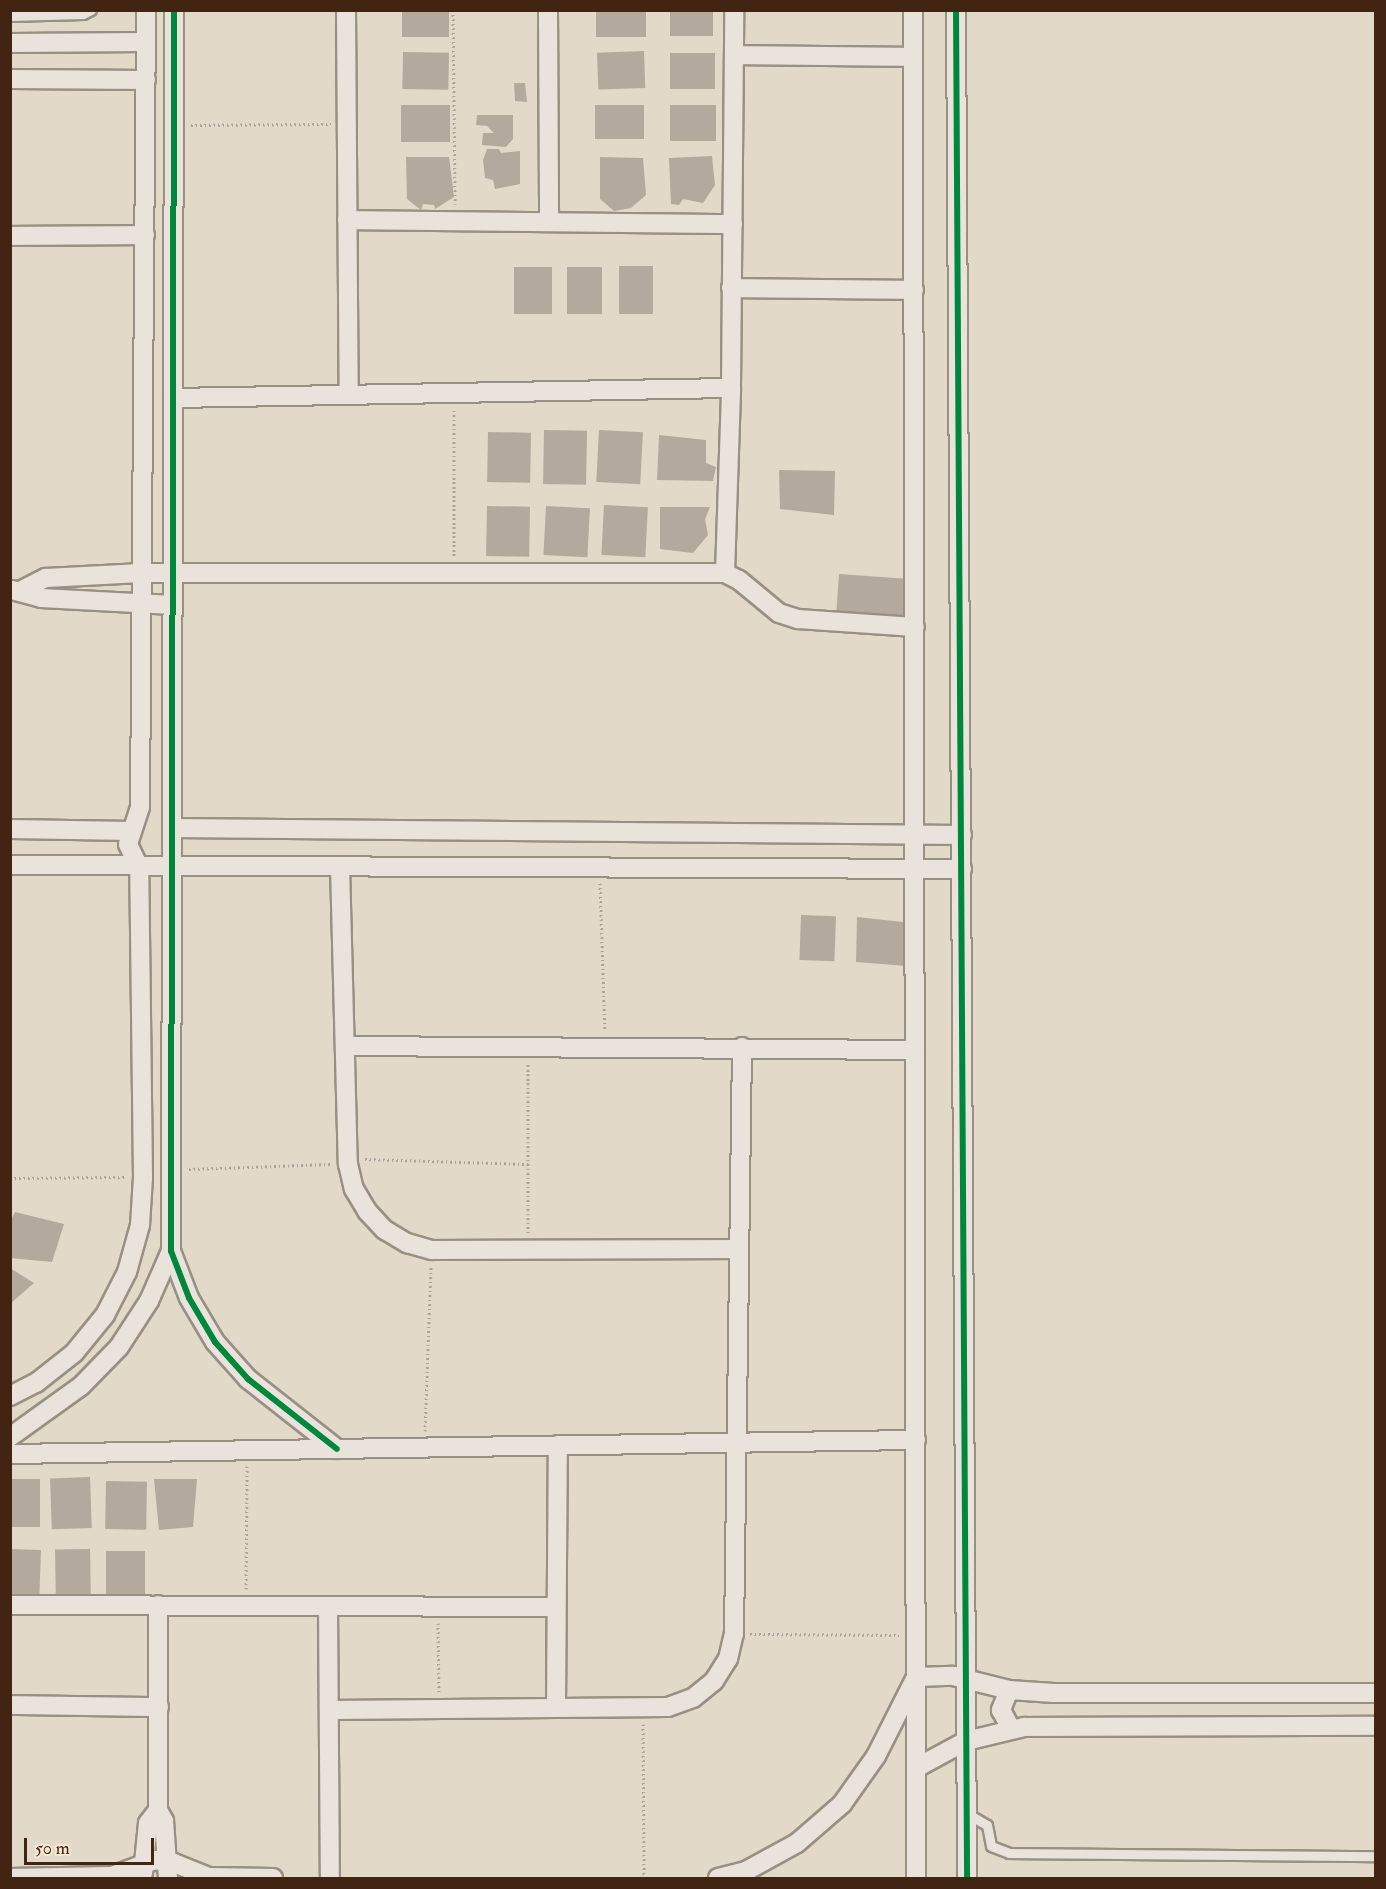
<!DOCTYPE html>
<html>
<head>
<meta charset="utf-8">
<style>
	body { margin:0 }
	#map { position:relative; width:1386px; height:1889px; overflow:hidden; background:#e3d9c8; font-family:"IM FELL Double Pica",serif }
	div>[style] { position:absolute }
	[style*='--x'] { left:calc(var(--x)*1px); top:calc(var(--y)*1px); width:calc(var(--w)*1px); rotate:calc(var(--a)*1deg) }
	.building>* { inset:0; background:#b3aa9d; transform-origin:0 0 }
	.path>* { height:3px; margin-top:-1.5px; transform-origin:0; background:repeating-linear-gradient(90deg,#aaa39b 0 1.5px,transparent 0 4.5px) }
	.roads { filter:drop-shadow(2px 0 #999084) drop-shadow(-2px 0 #999084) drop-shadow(0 2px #999084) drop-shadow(0 -2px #999084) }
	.service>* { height:9px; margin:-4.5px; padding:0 4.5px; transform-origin:4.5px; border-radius:4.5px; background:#e9e3db }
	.minor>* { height:18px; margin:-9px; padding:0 9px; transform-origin:9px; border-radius:9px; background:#e9e3db }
	.cycleway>* { height:6px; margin:-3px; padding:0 3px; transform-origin:3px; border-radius:3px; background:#00873e }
	span { translate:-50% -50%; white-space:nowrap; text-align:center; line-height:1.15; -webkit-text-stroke:4.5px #f5e8d3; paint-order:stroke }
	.frame { position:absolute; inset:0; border:12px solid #422412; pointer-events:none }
	.scale { position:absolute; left:24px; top:1838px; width:130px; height:27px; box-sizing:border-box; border:3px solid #422412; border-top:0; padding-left:8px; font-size:18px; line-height:21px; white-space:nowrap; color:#422412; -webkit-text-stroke:4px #f5e8d3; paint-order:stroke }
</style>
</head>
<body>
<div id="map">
	<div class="building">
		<div style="left:402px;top:10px;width:47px;height:27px"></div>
		<div style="left:596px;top:10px;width:50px;height:27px"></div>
		<div style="left:670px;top:10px;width:43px;height:26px"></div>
		<div style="left:644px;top:51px;width:37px;height:47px;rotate:88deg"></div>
		<div style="left:403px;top:52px;width:46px;height:37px;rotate:1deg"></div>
		<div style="left:670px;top:53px;width:45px;height:36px"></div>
		<div style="clip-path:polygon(514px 83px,525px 83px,527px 102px,515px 101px)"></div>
		<div style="left:401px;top:105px;width:49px;height:37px"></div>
		<div style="left:595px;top:105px;width:49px;height:34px"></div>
		<div style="left:670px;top:105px;width:46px;height:36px"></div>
		<div style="clip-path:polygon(477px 115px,513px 115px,513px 139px,506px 147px,482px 145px,483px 133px,494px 133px,487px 126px,476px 125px)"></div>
		<div style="clip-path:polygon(487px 149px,499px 149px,501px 153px,520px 151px,520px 184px,495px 189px,493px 180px,485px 178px,483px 160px)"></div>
		<div style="clip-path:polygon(712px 156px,715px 185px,703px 203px,683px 199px,679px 205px,671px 204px,669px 158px)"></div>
		<div style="clip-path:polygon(406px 157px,449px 157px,454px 197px,435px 209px,434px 205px,423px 204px,421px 210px,407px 199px)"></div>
		<div style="clip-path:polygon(600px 157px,643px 158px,646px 195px,631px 208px,614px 211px,600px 199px)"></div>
		<div style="left:619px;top:266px;width:34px;height:48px"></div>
		<div style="left:514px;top:267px;width:38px;height:47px"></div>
		<div style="left:567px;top:267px;width:35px;height:47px"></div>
		<div style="left:544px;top:430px;width:43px;height:54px;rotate:1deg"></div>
		<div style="left:599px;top:430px;width:44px;height:52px;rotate:3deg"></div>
		<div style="left:488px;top:432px;width:43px;height:50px;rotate:1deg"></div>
		<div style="clip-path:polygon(659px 435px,706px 440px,706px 463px,716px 467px,713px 481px,657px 480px)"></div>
		<div style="clip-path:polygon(779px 470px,835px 471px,834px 515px,780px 509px)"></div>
		<div style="left:604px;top:505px;width:44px;height:50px;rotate:3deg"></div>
		<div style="left:487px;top:506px;width:43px;height:50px;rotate:1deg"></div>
		<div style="left:546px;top:506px;width:44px;height:49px;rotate:3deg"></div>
		<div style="clip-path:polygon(660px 507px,710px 507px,705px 519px,708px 535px,693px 553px,660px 549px)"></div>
		<div style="left:839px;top:574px;width:67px;height:40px;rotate:4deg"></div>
		<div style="left:801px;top:915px;width:35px;height:45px;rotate:2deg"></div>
		<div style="clip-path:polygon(857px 917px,903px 922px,907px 966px,856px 962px)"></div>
		<div style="clip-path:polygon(15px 1212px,64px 1224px,52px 1262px,10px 1258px,10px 1222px)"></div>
		<div style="clip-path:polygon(10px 1268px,34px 1283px,10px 1304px)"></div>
		<div style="left:90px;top:1477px;width:51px;height:40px;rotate:88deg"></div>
		<div style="left:10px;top:1479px;width:30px;height:48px"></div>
		<div style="clip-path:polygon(154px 1479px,197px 1479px,193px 1527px,159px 1530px)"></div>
		<div style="left:106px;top:1481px;width:41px;height:48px;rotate:1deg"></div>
		<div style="left:10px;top:1549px;width:31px;height:54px;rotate:2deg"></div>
		<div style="left:90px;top:1549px;width:53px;height:35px;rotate:89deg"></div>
		<div style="left:106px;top:1551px;width:39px;height:52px"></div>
	</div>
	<div class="path">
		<div style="--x:453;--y:10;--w:194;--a:89.4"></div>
		<div style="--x:191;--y:125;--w:140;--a:-0.4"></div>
		<div style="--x:454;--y:410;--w:146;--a:90"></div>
		<div style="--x:600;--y:883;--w:147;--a:88.1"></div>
		<div style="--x:365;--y:1159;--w:163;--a:1.8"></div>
		<div style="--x:189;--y:1169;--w:143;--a:-2"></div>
		<div style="--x:10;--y:1178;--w:116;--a:-0.5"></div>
		<div style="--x:528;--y:1233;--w:170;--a:-90"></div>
		<div style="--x:425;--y:1431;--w:164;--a:-87.9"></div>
		<div style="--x:246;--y:1589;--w:123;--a:-89.5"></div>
		<div style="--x:438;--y:1623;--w:69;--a:89.2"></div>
		<div style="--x:750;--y:1634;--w:149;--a:0.4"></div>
		<div style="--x:643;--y:1724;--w:154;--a:89.6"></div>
	</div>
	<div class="roads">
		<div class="service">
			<div style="--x:10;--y:16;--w:73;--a:-1.6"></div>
			<div style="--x:83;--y:14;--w:9;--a:-27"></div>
			<div style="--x:966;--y:1818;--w:7;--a:-8"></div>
			<div style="--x:973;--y:1817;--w:16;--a:30"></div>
			<div style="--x:987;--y:1825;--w:21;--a:79"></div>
			<div style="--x:991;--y:1846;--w:19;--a:21"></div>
			<div style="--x:1009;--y:1853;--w:367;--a:0.5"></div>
		</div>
		<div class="minor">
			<div style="--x:174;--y:10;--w:1241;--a:90.14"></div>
			<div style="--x:171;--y:1251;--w:50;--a:69"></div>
			<div style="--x:189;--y:1298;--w:51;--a:59.4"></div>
			<div style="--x:215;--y:1342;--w:50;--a:48.3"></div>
			<div style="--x:248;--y:1379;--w:113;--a:38.2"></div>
			<div style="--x:346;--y:10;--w:385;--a:89.6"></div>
			<div style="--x:548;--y:10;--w:212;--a:89.7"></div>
			<div style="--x:913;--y:10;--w:1868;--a:89.91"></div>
			<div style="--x:956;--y:10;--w:1868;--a:89.66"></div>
			<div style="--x:10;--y:43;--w:135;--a:-0.4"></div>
			<div style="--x:736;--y:55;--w:177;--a:0.6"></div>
			<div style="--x:10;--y:79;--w:136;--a:0.4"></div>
			<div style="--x:347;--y:220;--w:386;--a:0.6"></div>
			<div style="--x:10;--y:236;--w:135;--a:-0.4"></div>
			<div style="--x:731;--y:288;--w:183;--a:0.6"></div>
			<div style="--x:173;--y:398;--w:558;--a:-1.03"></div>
			<div style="--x:725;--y:573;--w:185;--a:-88.1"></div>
			<div style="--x:731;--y:388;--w:378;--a:-89.5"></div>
			<div style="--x:12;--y:590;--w:30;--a:15"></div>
			<div style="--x:41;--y:598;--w:132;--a:3"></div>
			<div style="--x:20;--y:591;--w:29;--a:-27"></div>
			<div style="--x:46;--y:578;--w:95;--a:-3"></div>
			<div style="--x:141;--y:573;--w:584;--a:0"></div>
			<div style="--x:725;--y:573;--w:16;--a:27"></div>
			<div style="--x:739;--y:580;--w:52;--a:39.5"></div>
			<div style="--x:779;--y:613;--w:20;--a:18"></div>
			<div style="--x:798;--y:619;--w:117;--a:3.9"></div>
			<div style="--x:172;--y:828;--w:790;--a:0.51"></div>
			<div style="--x:10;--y:829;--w:122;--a:0.9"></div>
			<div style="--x:10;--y:865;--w:952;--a:0.24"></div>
			<div style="--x:340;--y:866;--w:298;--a:88.5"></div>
			<div style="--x:348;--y:1164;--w:26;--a:77"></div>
			<div style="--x:354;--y:1189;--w:26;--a:59"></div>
			<div style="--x:367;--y:1211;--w:26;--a:47"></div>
			<div style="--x:385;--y:1230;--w:26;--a:31"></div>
			<div style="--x:407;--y:1243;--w:26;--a:16"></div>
			<div style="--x:432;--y:1250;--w:307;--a:-0.2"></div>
			<div style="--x:345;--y:1046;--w:570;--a:0.4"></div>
			<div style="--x:10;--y:1396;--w:29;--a:-27"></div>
			<div style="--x:36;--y:1383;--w:48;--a:-38.3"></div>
			<div style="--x:74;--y:1353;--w:49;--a:-50.8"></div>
			<div style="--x:105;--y:1315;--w:48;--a:-62.9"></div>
			<div style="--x:127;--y:1272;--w:49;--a:-74.5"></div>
			<div style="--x:140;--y:1225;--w:48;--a:-86.4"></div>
			<div style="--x:143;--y:1177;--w:310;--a:-90.7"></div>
			<div style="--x:139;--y:867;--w:25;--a:-116"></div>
			<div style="--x:128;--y:844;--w:39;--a:-72"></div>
			<div style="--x:140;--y:807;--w:797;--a:-89.57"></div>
			<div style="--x:10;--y:1437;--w:87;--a:-35.7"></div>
			<div style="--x:81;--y:1386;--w:54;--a:-45.7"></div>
			<div style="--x:119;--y:1347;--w:55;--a:-56.9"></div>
			<div style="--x:149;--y:1301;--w:55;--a:-66.3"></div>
			<div style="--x:10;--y:1454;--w:906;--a:-0.89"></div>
			<div style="--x:10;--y:1605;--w:546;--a:0.21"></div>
			<div style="--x:158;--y:1605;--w:205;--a:90"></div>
			<div style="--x:158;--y:1810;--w:13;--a:61"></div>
			<div style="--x:164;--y:1821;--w:57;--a:86"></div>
			<div style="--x:328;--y:1606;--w:272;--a:89.6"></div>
			<div style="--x:1009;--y:1690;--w:22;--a:112"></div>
			<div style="--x:1001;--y:1710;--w:21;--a:62"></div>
			<div style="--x:10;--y:1705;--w:149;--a:0.8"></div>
			<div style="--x:556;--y:1708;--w:263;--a:-89.6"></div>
			<div style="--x:330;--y:1710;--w:338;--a:-0.5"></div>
			<div style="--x:668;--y:1707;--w:27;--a:-20"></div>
			<div style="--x:693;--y:1698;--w:27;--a:-39"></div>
			<div style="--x:714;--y:1681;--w:26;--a:-58"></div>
			<div style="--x:728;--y:1659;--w:26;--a:-77"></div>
			<div style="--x:734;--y:1634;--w:587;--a:-89.22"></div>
			<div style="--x:916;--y:1768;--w:57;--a:-28.4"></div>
			<div style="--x:966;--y:1741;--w:60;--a:-13.6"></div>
			<div style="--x:1024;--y:1727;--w:352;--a:-0.2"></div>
			<div style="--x:143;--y:1873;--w:50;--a:-84.3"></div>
			<div style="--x:148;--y:1823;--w:16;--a:-52"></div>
			<div style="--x:10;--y:1878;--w:102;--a:-1.1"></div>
			<div style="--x:112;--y:1876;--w:46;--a:-20.4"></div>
			<div style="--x:155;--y:1860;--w:19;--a:9"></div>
			<div style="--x:174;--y:1863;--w:37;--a:22"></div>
			<div style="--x:208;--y:1877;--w:65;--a:0.9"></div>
			<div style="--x:718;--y:1878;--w:29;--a:-14"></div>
			<div style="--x:746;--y:1871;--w:58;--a:-28.8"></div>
			<div style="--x:797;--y:1843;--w:60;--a:-40.9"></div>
			<div style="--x:842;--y:1804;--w:59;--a:-54.7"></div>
			<div style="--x:876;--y:1756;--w:89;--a:-63.1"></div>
			<div style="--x:916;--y:1677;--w:37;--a:-2"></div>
			<div style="--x:953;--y:1676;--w:58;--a:14"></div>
			<div style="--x:1009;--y:1690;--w:45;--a:3.8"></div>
			<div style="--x:1054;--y:1693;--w:322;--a:0"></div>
		</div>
	</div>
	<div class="cycleway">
		<div style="--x:174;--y:10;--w:1241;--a:90.14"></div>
		<div style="--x:171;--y:1251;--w:50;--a:69"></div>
		<div style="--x:189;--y:1298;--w:51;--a:59.4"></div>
		<div style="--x:215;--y:1342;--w:50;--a:48.3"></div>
		<div style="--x:248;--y:1379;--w:113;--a:38.2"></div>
		<div style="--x:956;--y:10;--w:1868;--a:89.66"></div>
	</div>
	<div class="frame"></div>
	<div class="scale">50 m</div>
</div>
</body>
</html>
